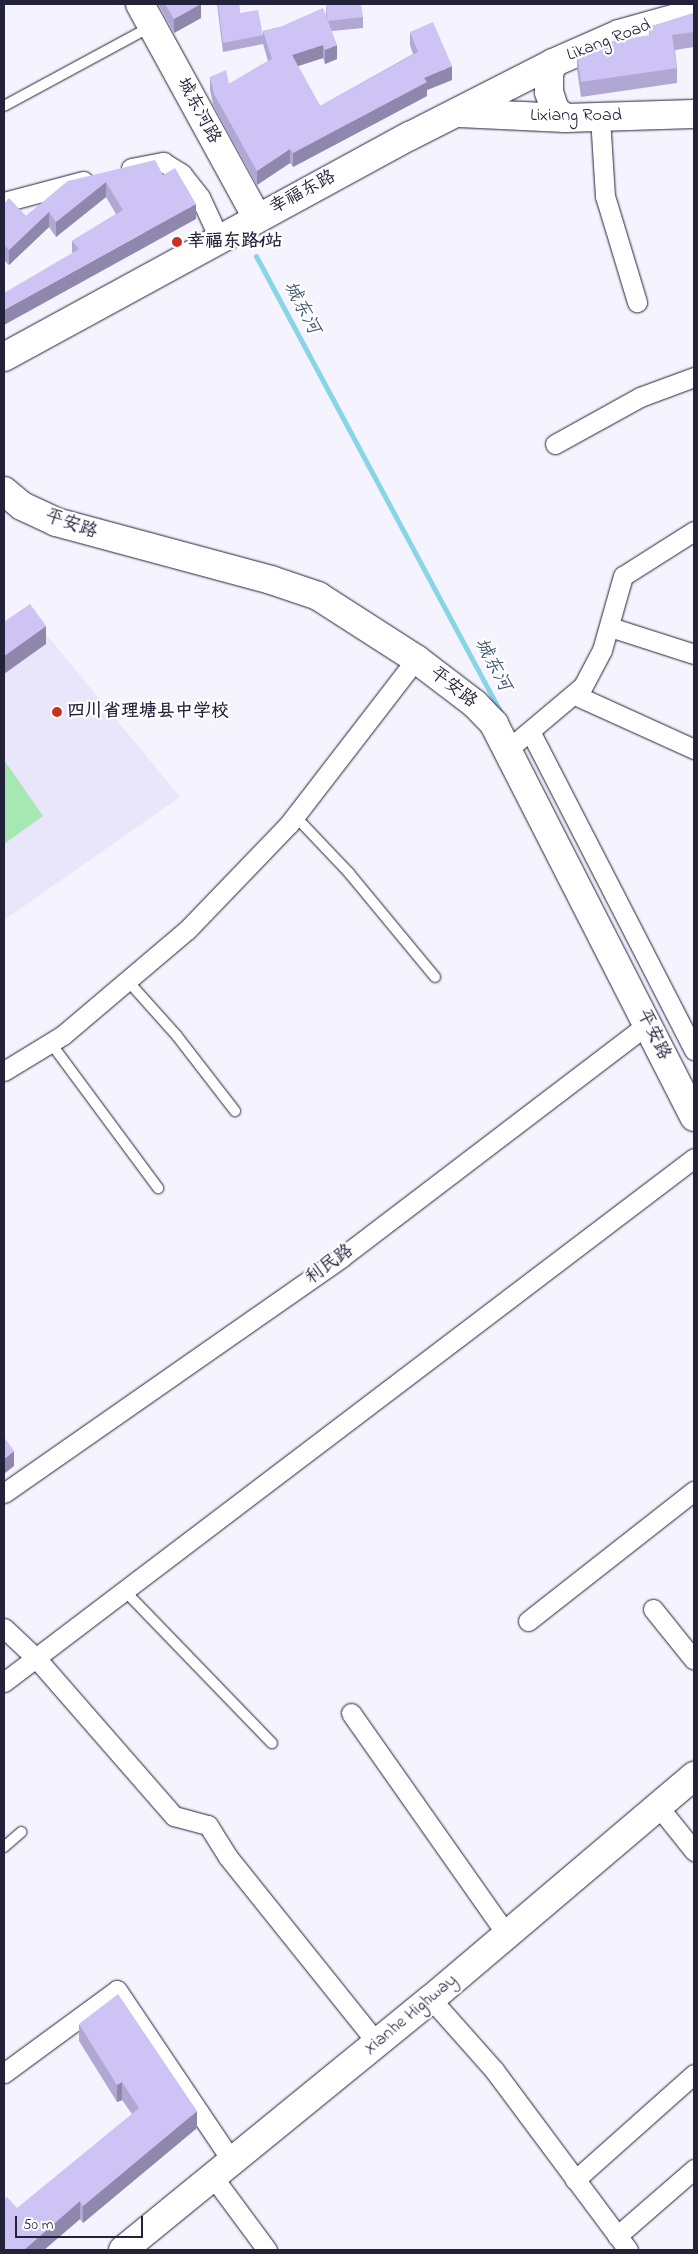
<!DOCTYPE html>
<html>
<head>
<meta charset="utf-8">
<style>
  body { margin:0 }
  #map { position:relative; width:698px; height:2254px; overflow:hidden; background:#f5f3fd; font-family:"Indie Flower","LXGW WenKai TC",sans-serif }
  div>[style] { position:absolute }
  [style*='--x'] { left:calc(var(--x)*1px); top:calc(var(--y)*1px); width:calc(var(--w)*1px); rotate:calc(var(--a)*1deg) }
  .built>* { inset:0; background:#e9e5fb }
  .green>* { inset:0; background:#a5e8b2 }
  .stream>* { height:5px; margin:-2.5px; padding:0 2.5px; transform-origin:2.5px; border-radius:2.5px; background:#89d5e8 }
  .roads { filter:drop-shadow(0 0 1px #22223b) drop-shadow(0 0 1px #22223b) }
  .lane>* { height:10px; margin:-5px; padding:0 5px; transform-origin:5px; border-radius:5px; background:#fff }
  .street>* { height:19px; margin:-9.5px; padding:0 9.5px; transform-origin:9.5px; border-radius:9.5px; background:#fff }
  .secondary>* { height:28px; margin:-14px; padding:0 14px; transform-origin:14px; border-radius:14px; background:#fff }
  .primary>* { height:28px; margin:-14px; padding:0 14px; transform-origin:14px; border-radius:14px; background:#fff }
  .wall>* { inset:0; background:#b0a8d3 }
  .shaded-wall>* { inset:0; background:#9088ac }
  .building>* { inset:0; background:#cdc3f5 }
  .dots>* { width:14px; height:14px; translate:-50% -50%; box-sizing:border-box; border:2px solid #fff; border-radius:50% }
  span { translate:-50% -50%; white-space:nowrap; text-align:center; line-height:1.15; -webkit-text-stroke:4.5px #fff; paint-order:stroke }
  .street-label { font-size:18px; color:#22223b }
  .poi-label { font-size:18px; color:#22223b; font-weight:700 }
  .left { translate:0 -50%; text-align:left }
  .water-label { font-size:19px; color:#41586f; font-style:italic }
  .frame { position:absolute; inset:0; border:5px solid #22223b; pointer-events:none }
  .scale { position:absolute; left:15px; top:2216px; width:128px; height:22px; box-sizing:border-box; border:2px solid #22223b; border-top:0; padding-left:6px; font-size:15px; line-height:18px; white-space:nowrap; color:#22223b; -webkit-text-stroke:4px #fff; paint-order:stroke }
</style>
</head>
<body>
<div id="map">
  <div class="built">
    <i style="clip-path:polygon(28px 612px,180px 797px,4px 920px,4px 628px)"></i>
  </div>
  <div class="green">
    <i style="clip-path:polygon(4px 760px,43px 816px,4px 844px)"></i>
  </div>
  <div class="stream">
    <i style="--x:256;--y:256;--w:519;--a:61.8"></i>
  </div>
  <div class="roads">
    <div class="lane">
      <i style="--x:4;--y:106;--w:166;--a:-28.4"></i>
      <i style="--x:295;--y:816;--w:79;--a:46.5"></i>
      <i style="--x:349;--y:873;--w:135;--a:50.4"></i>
      <i style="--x:127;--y:980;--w:75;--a:48.2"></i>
      <i style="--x:177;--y:1036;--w:95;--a:52.3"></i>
      <i style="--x:50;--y:1042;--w:182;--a:53.5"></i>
      <i style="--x:124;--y:1590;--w:213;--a:46"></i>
      <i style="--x:4;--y:1847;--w:23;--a:-41"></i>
    </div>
    <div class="street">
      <i style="--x:600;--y:117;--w:79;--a:86.4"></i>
      <i style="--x:605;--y:196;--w:111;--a:73.2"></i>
      <i style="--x:131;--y:168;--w:33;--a:-11"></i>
      <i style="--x:163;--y:162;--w:22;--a:32"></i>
      <i style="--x:182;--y:174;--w:29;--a:52"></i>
      <i style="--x:200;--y:197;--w:47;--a:65.1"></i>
      <i style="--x:4;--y:202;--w:82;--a:-14.9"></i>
      <i style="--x:555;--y:444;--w:97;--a:-28.9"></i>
      <i style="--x:640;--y:397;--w:58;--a:-20.3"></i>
      <i style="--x:610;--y:627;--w:88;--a:17.8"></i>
      <i style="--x:575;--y:695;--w:131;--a:24.4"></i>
      <i style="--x:530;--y:731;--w:359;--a:62.8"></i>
      <i style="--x:507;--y:750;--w:99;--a:-40.1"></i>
      <i style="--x:583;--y:686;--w:41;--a:-62.2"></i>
      <i style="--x:602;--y:650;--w:77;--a:-74.2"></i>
      <i style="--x:623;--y:576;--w:84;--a:-32.4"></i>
      <i style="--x:4;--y:1071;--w:69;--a:-31.4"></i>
      <i style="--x:63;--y:1035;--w:162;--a:-40.3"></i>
      <i style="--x:187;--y:930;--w:147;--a:-46.1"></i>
      <i style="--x:289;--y:824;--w:208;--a:-52.4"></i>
      <i style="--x:4;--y:1493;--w:412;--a:-34.9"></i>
      <i style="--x:342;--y:1257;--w:383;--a:-37.3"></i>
      <i style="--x:653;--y:1609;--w:65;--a:51.2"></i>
      <i style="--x:528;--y:1621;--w:211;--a:-38.1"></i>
      <i style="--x:4;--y:1628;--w:44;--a:43.2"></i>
      <i style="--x:36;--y:1658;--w:210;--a:48.9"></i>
      <i style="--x:174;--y:1816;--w:35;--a:15"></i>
      <i style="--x:208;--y:1825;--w:38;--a:58"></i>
      <i style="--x:228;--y:1857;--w:238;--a:51.3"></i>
      <i style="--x:4;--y:1682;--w:866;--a:-37.21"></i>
      <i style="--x:351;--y:1713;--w:271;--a:54.9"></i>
      <i style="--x:658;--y:1806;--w:58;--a:51.3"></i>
      <i style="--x:431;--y:1999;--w:95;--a:48.4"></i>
      <i style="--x:494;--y:2070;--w:224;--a:53.3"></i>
      <i style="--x:4;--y:2073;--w:140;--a:-36.3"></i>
      <i style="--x:117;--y:1990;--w:206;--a:56.1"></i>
      <i style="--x:213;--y:2177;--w:91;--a:53.5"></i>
      <i style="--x:575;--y:2180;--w:159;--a:-41.7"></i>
      <i style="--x:617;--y:2236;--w:102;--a:-41"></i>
    </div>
    <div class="secondary">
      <i style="--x:140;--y:4;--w:244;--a:61.3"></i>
      <i style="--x:4;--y:491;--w:23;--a:40"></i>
      <i style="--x:22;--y:506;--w:38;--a:25"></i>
      <i style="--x:56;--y:522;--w:223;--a:15.1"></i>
      <i style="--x:271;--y:580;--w:50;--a:18.8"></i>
      <i style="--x:318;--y:596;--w:117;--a:32.7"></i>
      <i style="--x:416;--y:659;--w:74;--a:37.3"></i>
      <i style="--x:475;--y:704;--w:28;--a:46"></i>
      <i style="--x:494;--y:724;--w:441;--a:63"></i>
    </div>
    <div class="primary">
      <i style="--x:553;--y:63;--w:12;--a:110"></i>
      <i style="--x:549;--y:74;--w:18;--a:90"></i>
      <i style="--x:549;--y:92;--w:19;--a:72"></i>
      <i style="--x:555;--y:110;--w:13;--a:39"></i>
      <i style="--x:459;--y:113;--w:106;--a:2.7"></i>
      <i style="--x:565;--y:118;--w:129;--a:-1.8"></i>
      <i style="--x:4;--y:357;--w:462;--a:-28.6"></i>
      <i style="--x:410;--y:136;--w:161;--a:-27"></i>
      <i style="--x:553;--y:63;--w:72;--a:-23.7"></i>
      <i style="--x:619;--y:34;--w:78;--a:-15.6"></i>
      <i style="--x:123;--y:2250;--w:397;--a:-39.2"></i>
      <i style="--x:431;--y:1999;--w:345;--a:-40.3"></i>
    </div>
  </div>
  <div class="wall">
    <i style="clip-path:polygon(158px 4px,201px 4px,201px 18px,174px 33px)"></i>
    <i style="clip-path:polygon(217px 4px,239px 4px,240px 13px,263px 35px,263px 31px,326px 16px,326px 4px,363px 17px,363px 28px,332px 31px,337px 59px,325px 64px,323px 58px,298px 66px,320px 106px,413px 54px,410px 45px,410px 32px,452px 80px,427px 90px,427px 96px,293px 167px,290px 163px,257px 185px,214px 108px,210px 90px,210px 77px,229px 84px,268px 61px,263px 44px,223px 52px)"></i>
    <i style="clip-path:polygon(694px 13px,694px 47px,675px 50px,677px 68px,677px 83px,581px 97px,577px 69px,577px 54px,649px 36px,649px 27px)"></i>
    <i style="clip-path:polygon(163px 175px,196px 219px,72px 253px,72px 241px,116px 214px,106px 197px,56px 237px,49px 227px,9px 265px,4px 260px,4px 204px,26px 216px,68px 181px)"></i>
    <i style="clip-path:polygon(79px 2024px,197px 2128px,83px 2223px,80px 2219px,44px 2250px,4px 2250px,132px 2114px,122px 2100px,117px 2102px,79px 2041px)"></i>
  </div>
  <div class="shaded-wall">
    <i style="clip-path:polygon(201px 4px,201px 18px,174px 33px,174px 19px)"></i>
    <i style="clip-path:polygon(323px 45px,323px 58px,292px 68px,292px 55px)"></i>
    <i style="clip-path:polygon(337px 45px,337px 59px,325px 64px,325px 50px)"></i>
    <i style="clip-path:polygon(452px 66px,452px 80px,427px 90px,427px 96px,293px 167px,293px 153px,424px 78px)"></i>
    <i style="clip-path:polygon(290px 149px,290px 163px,257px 185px,257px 171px)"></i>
    <i style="clip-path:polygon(106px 182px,106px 197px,56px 237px,56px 222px)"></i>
    <i style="clip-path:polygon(196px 204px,196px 219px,4px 325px,4px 310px)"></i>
    <i style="clip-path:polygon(49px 212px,49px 227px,9px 265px,9px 250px)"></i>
    <i style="clip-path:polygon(46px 626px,46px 644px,4px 674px,4px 656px)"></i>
    <i style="clip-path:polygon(14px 1451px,14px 1466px,4px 1474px,4px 1459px)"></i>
    <i style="clip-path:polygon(122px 2082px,122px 2100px,117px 2102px,117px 2085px)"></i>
    <i style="clip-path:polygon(197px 2111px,197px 2128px,83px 2223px,83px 2206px)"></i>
    <i style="clip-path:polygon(80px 2201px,80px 2219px,44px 2250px,24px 2250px)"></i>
  </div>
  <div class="building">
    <i style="clip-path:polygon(165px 4px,201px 4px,174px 19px)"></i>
    <i style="clip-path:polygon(218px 4px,239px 4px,240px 13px,258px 10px,263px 35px,223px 43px)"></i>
    <i style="clip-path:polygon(326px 4px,361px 4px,363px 17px,328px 21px,327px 17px)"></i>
    <i style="clip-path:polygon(323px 8px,337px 45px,325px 50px,323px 45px,292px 55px,320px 106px,418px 52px,410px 32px,433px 22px,452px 66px,424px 78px,427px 82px,293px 153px,290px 149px,257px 171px,214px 94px,210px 77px,226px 70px,229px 84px,272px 59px,263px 31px,280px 27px)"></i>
    <i style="clip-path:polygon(694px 13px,694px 32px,672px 35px,677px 68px,581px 82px,577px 54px,606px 42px,650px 35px,649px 27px)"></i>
    <i style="clip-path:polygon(155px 160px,163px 175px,175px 168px,196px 204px,4px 310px,4px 293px,79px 249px,72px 241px,123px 210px,106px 182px,56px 222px,49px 212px,9px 250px,4px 245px,4px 204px,9px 198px,26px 216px,68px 181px)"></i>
    <i style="clip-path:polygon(30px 604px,46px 626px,4px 656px,4px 622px)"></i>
    <i style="clip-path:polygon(4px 1437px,14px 1451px,4px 1459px)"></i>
    <i style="clip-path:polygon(118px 1994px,197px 2111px,83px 2206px,80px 2201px,24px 2250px,4px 2250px,4px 2199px,7px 2197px,17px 2208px,139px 2108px,122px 2082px,117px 2085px,79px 2024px)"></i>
  </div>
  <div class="dots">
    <i style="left:177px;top:242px;background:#c8321e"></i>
    <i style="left:57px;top:712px;background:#c8321e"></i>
  </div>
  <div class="street-label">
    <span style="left:609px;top:41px;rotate:-21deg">Likang Road</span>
    <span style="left:198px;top:111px;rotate:62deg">城东河路</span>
    <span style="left:576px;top:116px">Lixiang Road</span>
    <span style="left:303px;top:193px;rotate:-28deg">幸福东路</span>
    <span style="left:71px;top:525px;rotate:19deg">平安路</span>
    <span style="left:453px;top:688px;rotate:38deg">平安路</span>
    <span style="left:653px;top:1035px;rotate:64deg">平安路</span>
    <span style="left:330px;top:1265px;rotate:-36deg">利民路</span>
    <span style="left:411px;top:2015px;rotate:-40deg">Xianhe Highway</span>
  </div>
  <div class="poi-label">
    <span class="left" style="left:187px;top:242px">幸福东路1站</span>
    <span class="left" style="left:67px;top:712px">四川省理塘县中学校</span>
  </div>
  <div class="water-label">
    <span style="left:301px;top:308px;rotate:62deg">城东河</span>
    <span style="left:492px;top:665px;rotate:62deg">城东河</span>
  </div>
  <div class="frame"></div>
  <div class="scale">50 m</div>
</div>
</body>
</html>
